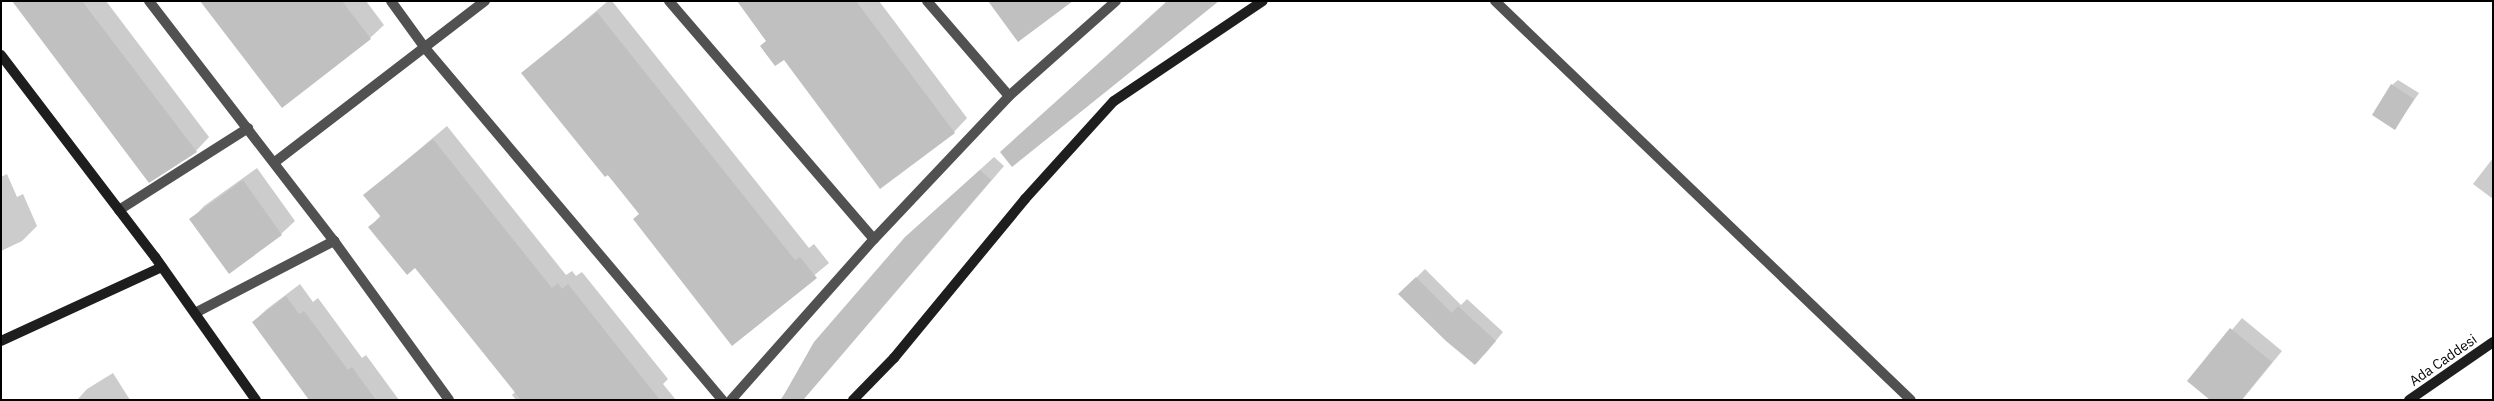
<!DOCTYPE html>
<html>
<head>
<meta charset="utf-8">
<style>
  body { margin:0 }
  #map { position:relative; width:2494px; height:401px; overflow:hidden; background:#fff; font-family:"IBM Plex Sans",sans-serif }
  div>[style] { position:absolute }
  [style*='--x'] { left:calc(var(--x)*1px); top:calc(var(--y)*1px); width:calc(var(--w)*1px); rotate:calc(var(--a)*1deg) }
  .shadow>* { inset:0; background:#0003 }
  .building>* { inset:0; background:#c0c0c0 }
  .street>* { height:10px; margin:-5px; padding:0 5px; transform-origin:5px; border-radius:5px; background:#515151 }
  .secondary>* { height:10px; margin:-5px; padding:0 5px; transform-origin:5px; border-radius:5px; background:#1e1e1e }
  span { translate:-50% -50%; white-space:nowrap; text-align:center; line-height:1.15; -webkit-text-stroke:4px #fff; paint-order:stroke }
  .street-label { font-size:14px; color:#000 }
  .frame { position:absolute; inset:0; border:2px solid #000; pointer-events:none }
</style>
</head>
<body>
<div id="map">
  <div class="shadow">
    <i style="clip-path:polygon(13px 1px,106px 1px,209px 137px,196px 151px)"></i>
    <i style="clip-path:polygon(212px 1px,366px 1px,384px 25px,370px 38px,282px 106px)"></i>
    <i style="clip-path:polygon(608px 1px,612px 1px,809px 248px,814px 244px,829px 263px,732px 344px,640px 214px,523px 73px)"></i>
    <i style="clip-path:polygon(738px 1px,879px 1px,967px 118px,954px 132px,784px 58px)"></i>
    <i style="clip-path:polygon(1167px 1px,1217px 1px,1001px 152px,1015px 139px)"></i>
    <i style="clip-path:polygon(2398px 80px,2419px 93px,2395px 128px,2392px 85px)"></i>
    <i style="clip-path:polygon(447px 126px,566px 275px,572px 271px,576px 276px,582px 272px,668px 379px,663px 384px,676px 400px,516px 400px,512px 395px,516px 391px,415px 266px,370px 227px,381px 215px,365px 195px)"></i>
    <i style="clip-path:polygon(994px 157px,1004px 166px,803px 400px,780px 400px,920px 224px)"></i>
    <i style="clip-path:polygon(2493px 158px,2493px 199px,2473px 184px)"></i>
    <i style="clip-path:polygon(257px 168px,295px 221px,281px 234px,229px 272px,191px 220px,204px 206px)"></i>
    <i style="clip-path:polygon(7px 174px,17px 197px,23px 194px,37px 226px,22px 241px,1px 251px,1px 177px)"></i>
    <i style="clip-path:polygon(1425px 269px,1461px 305px,1467px 299px,1503px 332px,1484px 355px,1400px 294px)"></i>
    <i style="clip-path:polygon(300px 284px,313px 302px,318px 298px,362px 358px,366px 355px,399px 400px,310px 400px,253px 322px,267px 309px)"></i>
    <i style="clip-path:polygon(2242px 318px,2282px 351px,2242px 400px,2212px 400px,2189px 381px)"></i>
    <i style="clip-path:polygon(113px 373px,130px 400px,77px 400px,87px 389px)"></i>
  </div>
  <div class="building">
    <i style="clip-path:polygon(12px 1px,82px 1px,197px 152px,149px 183px)"></i>
    <i style="clip-path:polygon(200px 1px,342px 1px,371px 39px,282px 108px)"></i>
    <i style="clip-path:polygon(737px 1px,856px 1px,955px 133px,880px 189px,784px 60px,775px 66px,760px 46px,766px 41px)"></i>
    <i style="clip-path:polygon(988px 1px,1073px 1px,1018px 42px)"></i>
    <i style="clip-path:polygon(1168px 1px,1219px 1px,1012px 167px,1000px 152px)"></i>
    <i style="clip-path:polygon(597px 12px,795px 260px,800px 257px,817px 278px,732px 346px,633px 219px,639px 214px,608px 175px,605px 177px,521px 73px)"></i>
    <i style="clip-path:polygon(2391px 84px,2414px 99px,2395px 130px,2372px 115px)"></i>
    <i style="clip-path:polygon(433px 139px,552px 288px,558px 283px,562px 289px,568px 284px,660px 400px,521px 400px,415px 268px,407px 275px,368px 227px,381px 217px,363px 195px)"></i>
    <i style="clip-path:polygon(980px 170px,991px 180px,803px 400px,781px 400px,814px 342px,905px 237px)"></i>
    <i style="clip-path:polygon(243px 180px,282px 235px,229px 274px,189px 219px)"></i>
    <i style="clip-path:polygon(1416px 277px,1452px 313px,1458px 306px,1496px 341px,1475px 365px,1446px 341px,1398px 294px)"></i>
    <i style="clip-path:polygon(286px 296px,299px 314px,304px 311px,348px 370px,352px 367px,376px 400px,309px 400px,252px 322px)"></i>
    <i style="clip-path:polygon(2230px 328px,2272px 362px,2241px 400px,2210px 400px,2187px 381px)"></i>
  </div>
  <div class="street">
    <i style="--x:149;--y:1;--w:303;--a:52.4"></i>
    <i style="--x:334;--y:241;--w:196;--a:54.1"></i>
    <i style="--x:391;--y:1;--w:58;--a:54.1"></i>
    <i style="--x:425;--y:48;--w:461;--a:49.8"></i>
    <i style="--x:669;--y:1;--w:314;--a:49.3"></i>
    <i style="--x:927;--y:1;--w:125;--a:49.2"></i>
    <i style="--x:1495;--y:1;--w:576;--a:43.81"></i>
    <i style="--x:275;--y:162;--w:265;--a:-37.5"></i>
    <i style="--x:119;--y:210;--w:153;--a:-32.4"></i>
    <i style="--x:195;--y:313;--w:157;--a:-27.4"></i>
    <i style="--x:731;--y:400;--w:215;--a:-48.4"></i>
    <i style="--x:874;--y:239;--w:197;--a:-46.6"></i>
    <i style="--x:1009;--y:96;--w:143;--a:-41.6"></i>
  </div>
  <div class="secondary">
    <i style="--x:1;--y:55;--w:254;--a:52.7"></i>
    <i style="--x:155;--y:257;--w:175;--a:54.8"></i>
    <i style="--x:1;--y:341;--w:177;--a:-24.7"></i>
    <i style="--x:853;--y:400;--w:59;--a:-45.7"></i>
    <i style="--x:894;--y:358;--w:206;--a:-50.5"></i>
    <i style="--x:1025;--y:199;--w:132;--a:-47.8"></i>
    <i style="--x:1114;--y:101;--w:179;--a:-33.9"></i>
    <i style="--x:2409;--y:400;--w:102;--a:-34.6"></i>
  </div>
  <div class="street-label">
    <span style="left:2443px;top:360px;rotate:-35deg">Ada Caddesi</span>
  </div>
  <div class="frame"></div>
</div>
</body>
</html>
